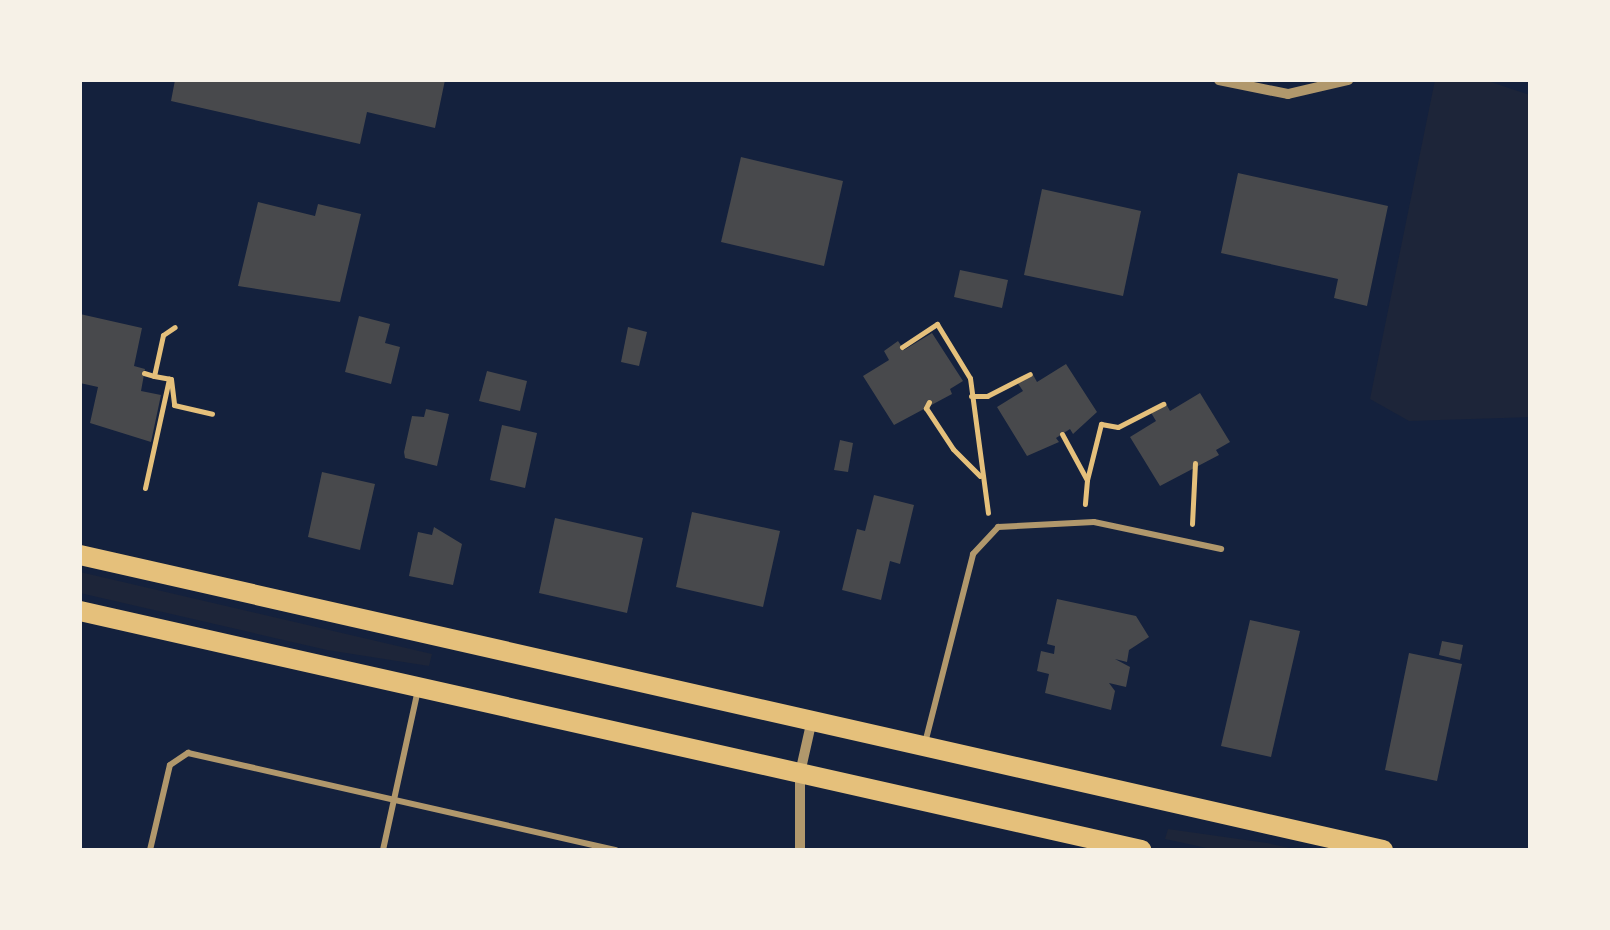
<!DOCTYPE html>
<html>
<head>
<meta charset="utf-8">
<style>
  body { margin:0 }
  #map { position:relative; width:1610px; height:930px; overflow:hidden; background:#14213d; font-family:"Alegreya Sans",sans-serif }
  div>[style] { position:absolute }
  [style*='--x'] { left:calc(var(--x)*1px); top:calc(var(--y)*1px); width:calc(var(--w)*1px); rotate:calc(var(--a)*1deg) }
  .green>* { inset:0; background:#1d2539 }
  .building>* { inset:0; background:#48494c }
  .path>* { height:5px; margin:-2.5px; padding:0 2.5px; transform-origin:2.5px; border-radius:2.5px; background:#e5c07b }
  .service>* { height:6px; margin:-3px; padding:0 3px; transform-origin:3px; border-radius:3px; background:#b1986c }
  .minor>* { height:10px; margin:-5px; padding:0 5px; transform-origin:5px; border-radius:5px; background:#b1986c }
  .primary>* { height:20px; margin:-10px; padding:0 10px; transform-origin:10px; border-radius:10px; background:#e5c07b }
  span { translate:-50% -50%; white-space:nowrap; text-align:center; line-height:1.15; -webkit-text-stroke:9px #f6f1e7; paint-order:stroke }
  .frame { position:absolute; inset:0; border:82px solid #f6f1e7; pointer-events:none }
</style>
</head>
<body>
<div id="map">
  <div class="green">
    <i style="clip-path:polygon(1435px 80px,1485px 80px,1530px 95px,1530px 417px,1409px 421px,1370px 399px)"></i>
    <i style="clip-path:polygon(80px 572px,432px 654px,429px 666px,327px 650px,80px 593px)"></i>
    <i style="clip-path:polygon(1168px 829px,1267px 843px,1299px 850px,1216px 850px,1165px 839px)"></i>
  </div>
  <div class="building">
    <i style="clip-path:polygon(175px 80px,445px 80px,435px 128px,367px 112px,360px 144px,171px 101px)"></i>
    <i style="clip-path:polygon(741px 157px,843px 181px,824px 266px,721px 242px)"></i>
    <i style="clip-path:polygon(1238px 173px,1388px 206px,1367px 306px,1334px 298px,1338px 279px,1221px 253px)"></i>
    <i style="clip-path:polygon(1042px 189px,1141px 211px,1123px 296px,1024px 275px)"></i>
    <i style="clip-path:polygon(258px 202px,315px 216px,318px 204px,361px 214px,340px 302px,238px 286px)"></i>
    <i style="clip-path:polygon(960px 270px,1008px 280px,1002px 308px,954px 297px)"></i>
    <i style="clip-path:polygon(80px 314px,142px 328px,134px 366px,145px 369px,141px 391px,161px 395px,151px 442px,90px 423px,98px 387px,80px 383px)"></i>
    <i style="clip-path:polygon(359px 316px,390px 324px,385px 343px,400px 347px,391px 384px,345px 372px)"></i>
    <i style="clip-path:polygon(628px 327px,647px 332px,639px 366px,621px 362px)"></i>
    <i style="clip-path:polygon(932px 333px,963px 381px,950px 389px,952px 394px,894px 425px,863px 376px,889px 360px,884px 351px,898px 341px,904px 350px)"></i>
    <i style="clip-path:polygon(1066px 364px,1097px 412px,1073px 434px,1070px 429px,1056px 438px,1059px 442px,1027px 456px,997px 407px,1023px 391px,1017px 382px,1032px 373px,1037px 382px)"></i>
    <i style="clip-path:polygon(487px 371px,527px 381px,520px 411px,479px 401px)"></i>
    <i style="clip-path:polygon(1200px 393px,1230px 442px,1216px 450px,1219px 455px,1160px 486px,1130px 437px,1156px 421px,1150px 411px,1165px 402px,1170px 411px)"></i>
    <i style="clip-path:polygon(426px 409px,449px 414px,437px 466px,405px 458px,404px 452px,412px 416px,424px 417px)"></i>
    <i style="clip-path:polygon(502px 425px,537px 433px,525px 488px,490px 480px)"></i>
    <i style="clip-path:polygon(840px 440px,853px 443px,848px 472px,834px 470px)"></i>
    <i style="clip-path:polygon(322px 472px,375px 484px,360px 550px,308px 537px)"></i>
    <i style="clip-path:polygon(874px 495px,914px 505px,900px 564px,890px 561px,881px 600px,842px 590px,857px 529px,865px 531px)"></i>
    <i style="clip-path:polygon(692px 512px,780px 531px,763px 607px,676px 587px)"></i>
    <i style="clip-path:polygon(555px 518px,643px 538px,627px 613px,539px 593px)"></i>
    <i style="clip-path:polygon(434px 527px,462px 544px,453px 585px,409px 576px,418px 532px,432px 535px)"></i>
    <i style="clip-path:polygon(1057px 599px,1136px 616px,1149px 637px,1129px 650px,1127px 662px,1115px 659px,1130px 667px,1126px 687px,1109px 683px,1115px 691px,1111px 710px,1045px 693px,1049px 674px,1037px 671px,1041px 651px,1054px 654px,1055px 646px,1047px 644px)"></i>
    <i style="clip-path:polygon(1250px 620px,1300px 631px,1271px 757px,1221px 746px)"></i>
    <i style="clip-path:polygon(1442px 641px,1463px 645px,1460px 660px,1439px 655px)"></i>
    <i style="clip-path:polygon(1409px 653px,1462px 664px,1437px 781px,1385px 770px)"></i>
  </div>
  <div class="path">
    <i style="--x:902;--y:347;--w:42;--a:-33.3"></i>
    <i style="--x:937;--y:324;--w:63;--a:58.6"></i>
    <i style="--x:970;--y:378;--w:136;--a:82.4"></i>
    <i style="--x:144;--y:373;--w:10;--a:17"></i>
    <i style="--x:154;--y:376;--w:42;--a:-77.6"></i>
    <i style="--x:163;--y:335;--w:14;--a:-34"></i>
    <i style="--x:154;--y:376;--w:17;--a:10"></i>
    <i style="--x:171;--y:379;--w:26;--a:83"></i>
    <i style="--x:174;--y:405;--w:39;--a:13"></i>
    <i style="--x:971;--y:396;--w:16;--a:0"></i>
    <i style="--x:987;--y:396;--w:48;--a:-27.1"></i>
    <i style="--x:929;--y:402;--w:7;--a:117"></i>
    <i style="--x:926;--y:408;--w:49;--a:56.6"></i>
    <i style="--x:953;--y:449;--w:38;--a:45"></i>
    <i style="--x:1062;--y:434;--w:52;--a:61.5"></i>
    <i style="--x:1087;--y:480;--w:24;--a:95"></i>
    <i style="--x:1087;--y:480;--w:58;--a:-76"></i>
    <i style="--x:1101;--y:424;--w:17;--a:10"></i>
    <i style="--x:1118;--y:427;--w:51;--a:-27.1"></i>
    <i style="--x:145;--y:488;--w:112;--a:-77.6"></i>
    <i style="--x:1192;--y:524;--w:61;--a:-87.2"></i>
  </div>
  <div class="service">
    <i style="--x:925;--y:743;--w:195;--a:-75.7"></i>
    <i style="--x:973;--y:554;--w:37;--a:-47"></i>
    <i style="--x:998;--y:527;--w:96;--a:-3"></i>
    <i style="--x:1094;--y:522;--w:130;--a:12"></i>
    <i style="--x:150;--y:850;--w:87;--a:-76.8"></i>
    <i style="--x:170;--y:765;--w:22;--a:-34"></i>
    <i style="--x:188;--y:753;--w:439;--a:12.8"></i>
    <i style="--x:383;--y:850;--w:164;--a:-77.7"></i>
  </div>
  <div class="minor">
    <i style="--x:1219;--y:80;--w:70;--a:11.5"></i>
    <i style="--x:1288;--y:94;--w:62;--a:-13.1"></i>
    <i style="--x:800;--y:850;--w:77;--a:-90"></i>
    <i style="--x:800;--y:773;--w:50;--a:-77.3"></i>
  </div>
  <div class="primary">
    <i style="--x:80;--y:555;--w:1336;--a:12.76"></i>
    <i style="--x:80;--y:611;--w:1088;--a:12.69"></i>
  </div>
  <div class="frame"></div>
</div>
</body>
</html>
